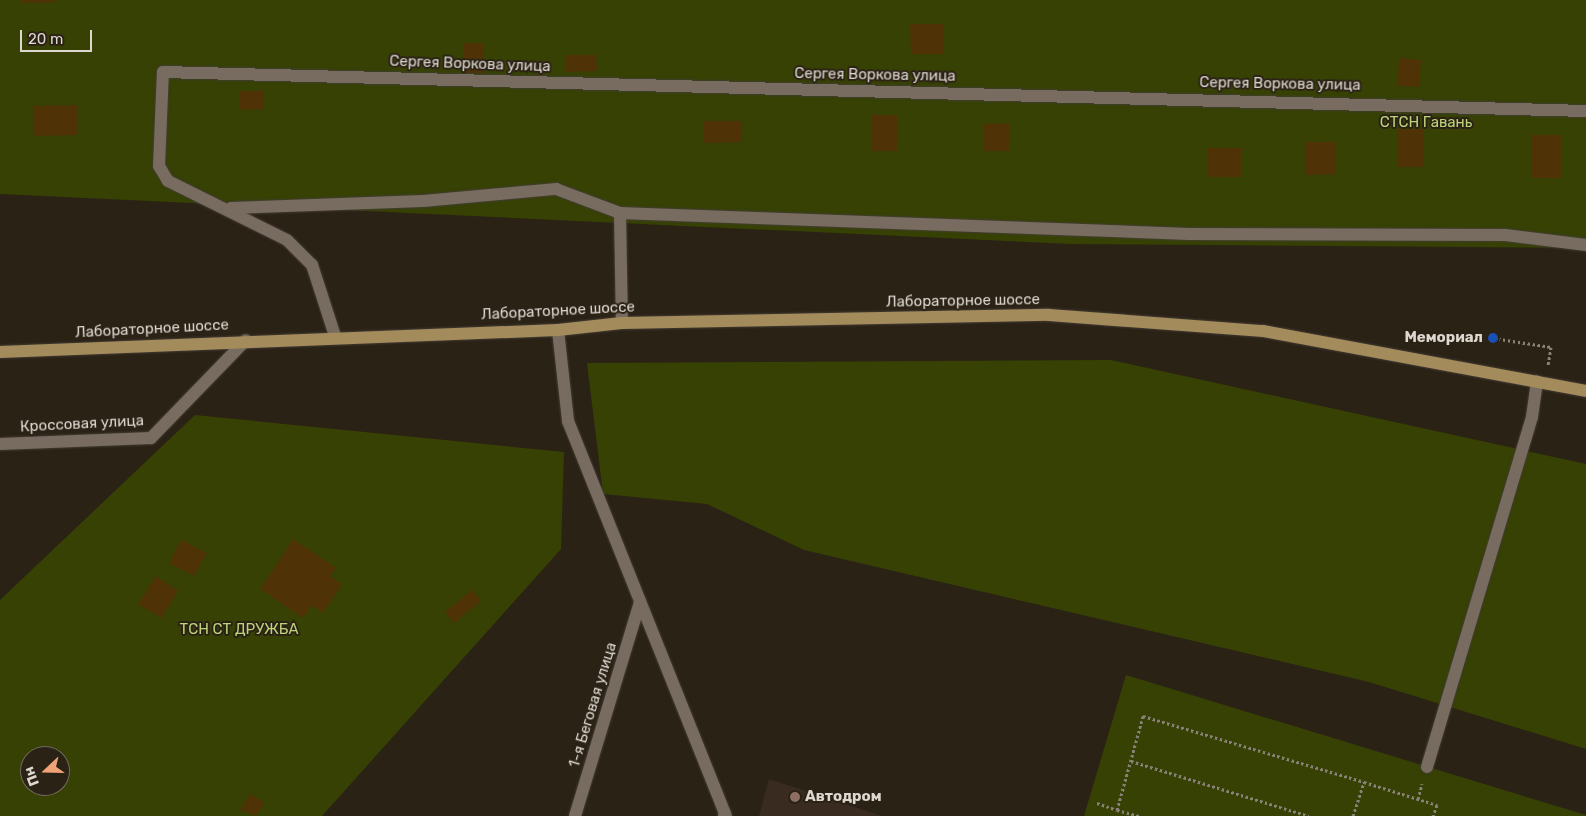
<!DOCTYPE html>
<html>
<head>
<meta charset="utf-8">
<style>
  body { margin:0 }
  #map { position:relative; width:1586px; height:816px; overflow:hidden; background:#2b2216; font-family:Rubik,sans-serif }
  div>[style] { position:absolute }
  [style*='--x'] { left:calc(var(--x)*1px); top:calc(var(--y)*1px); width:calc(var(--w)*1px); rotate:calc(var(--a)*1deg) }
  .education>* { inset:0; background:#392b20 }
  .green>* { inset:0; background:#364103 }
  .building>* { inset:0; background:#4f3307 }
  .path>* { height:3px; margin-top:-1.5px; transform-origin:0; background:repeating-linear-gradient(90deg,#888177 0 2.5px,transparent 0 5px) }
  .roads { filter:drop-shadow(0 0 1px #433c34) drop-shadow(0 0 1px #433c34) }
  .lane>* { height:12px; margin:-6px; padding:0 6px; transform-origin:6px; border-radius:6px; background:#776c5f }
  .street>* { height:12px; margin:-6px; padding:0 6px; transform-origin:6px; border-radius:6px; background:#776c5f }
  .primary>* { height:12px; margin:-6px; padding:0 6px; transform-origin:6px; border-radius:6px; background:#a38b5b }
  .dots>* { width:14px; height:14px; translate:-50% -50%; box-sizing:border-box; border:2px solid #2b2216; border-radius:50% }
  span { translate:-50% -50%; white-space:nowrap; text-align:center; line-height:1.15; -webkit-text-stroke:4px #2b2216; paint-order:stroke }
  .street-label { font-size:15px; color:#ddd7cf }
  .park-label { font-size:15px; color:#bdd37a }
  .poi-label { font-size:15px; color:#ddd7cf; font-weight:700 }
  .right { translate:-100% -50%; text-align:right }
  .left { translate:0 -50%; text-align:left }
  .north { position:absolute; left:20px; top:746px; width:50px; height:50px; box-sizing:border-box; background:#2b2216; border:1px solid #726a60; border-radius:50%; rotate:249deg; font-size:14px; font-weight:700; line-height:20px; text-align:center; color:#ddd7cf }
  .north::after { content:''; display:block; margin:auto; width:18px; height:22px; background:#efa376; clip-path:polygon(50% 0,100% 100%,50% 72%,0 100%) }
  .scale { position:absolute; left:20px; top:30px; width:72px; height:22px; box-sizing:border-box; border:2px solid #ddd7cf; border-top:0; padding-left:6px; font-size:15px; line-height:18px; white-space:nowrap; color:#ddd7cf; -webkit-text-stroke:4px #2b2216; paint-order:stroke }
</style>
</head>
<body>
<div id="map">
  <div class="education">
    <i style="clip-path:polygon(769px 779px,882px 816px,759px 816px)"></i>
  </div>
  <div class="green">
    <i style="clip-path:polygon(0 0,1586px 0,1586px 248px,1071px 244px,0 194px)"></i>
    <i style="clip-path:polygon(1111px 360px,1586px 464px,1586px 749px,1369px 682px,804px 550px,707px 504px,603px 494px,587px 363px)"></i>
    <i style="clip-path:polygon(evenodd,195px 415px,564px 452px,561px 549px,322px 816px,0 816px,0 600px,195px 415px,30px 756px,60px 756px,60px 786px,30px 786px,30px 756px)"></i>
    <i style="clip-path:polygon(1126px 675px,1586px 815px,1586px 816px,1084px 816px)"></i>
  </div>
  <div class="building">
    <i style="clip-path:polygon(22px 0,56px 0,56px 2px,22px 3px)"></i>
    <i style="clip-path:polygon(910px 24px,944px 24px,944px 54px,911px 54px)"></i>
    <i style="clip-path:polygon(463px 43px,484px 43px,484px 73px,463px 73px)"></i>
    <i style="clip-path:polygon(565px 55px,596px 55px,597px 71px,565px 72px)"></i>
    <i style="clip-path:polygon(1399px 58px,1421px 60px,1419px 87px,1397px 86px)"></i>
    <i style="clip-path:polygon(239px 91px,263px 91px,264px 109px,239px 110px)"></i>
    <i style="clip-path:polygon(77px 105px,77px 135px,33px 136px,33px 106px)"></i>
    <i style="clip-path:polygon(872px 115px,898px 115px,898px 151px,872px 151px)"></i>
    <i style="clip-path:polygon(703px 121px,742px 121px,742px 142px,703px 143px)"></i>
    <i style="clip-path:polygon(1009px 123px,1010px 151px,984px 151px,984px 124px)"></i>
    <i style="clip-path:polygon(1397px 129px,1423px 129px,1424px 167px,1397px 167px)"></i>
    <i style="clip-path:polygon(1531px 135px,1561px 135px,1561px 178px,1532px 178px)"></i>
    <i style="clip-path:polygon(1305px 142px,1336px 142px,1336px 174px,1305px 175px)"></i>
    <i style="clip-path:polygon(1207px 148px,1241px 148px,1241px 177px,1207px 177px)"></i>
    <i style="clip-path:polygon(293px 539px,336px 568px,330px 576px,342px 584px,323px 613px,312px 605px,303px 618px,260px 589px)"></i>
    <i style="clip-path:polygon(181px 540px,207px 553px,194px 576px,169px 563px)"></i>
    <i style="clip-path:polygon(156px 576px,178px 591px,161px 618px,138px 604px)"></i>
    <i style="clip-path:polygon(472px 590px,481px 601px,454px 623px,445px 612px)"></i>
    <i style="clip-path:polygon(250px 794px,265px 803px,256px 816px,240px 810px)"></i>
  </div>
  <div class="path">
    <i style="--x:1493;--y:338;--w:59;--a:8.8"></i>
    <i style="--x:1551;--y:347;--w:19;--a:99"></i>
    <i style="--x:1131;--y:761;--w:186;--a:17.2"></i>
    <i style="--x:1418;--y:799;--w:16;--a:-75"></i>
    <i style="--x:1097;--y:803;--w:21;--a:19"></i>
    <i style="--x:1117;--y:810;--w:98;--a:-74.5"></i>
    <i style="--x:1143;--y:716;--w:231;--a:16.6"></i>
    <i style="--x:1117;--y:810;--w:23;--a:15"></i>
    <i style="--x:1353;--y:816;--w:36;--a:-72"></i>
    <i style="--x:1364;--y:782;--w:77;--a:17.5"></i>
    <i style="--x:1437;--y:805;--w:12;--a:110"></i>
  </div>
  <div class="roads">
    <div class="lane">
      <i style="--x:231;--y:208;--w:192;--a:-2.1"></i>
      <i style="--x:423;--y:201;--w:134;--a:-5.2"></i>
      <i style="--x:556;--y:189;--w:68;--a:20.6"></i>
      <i style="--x:620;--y:213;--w:569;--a:2.11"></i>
      <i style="--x:1189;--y:234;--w:316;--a:0.2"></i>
      <i style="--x:1505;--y:235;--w:82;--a:7"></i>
      <i style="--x:620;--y:213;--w:110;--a:89"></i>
      <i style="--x:558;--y:330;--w:92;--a:83.7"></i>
      <i style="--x:568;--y:421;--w:425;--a:68.2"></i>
      <i style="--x:0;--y:444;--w:151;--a:-2.3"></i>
      <i style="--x:151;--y:438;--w:136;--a:-45.9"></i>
    </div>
    <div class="street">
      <i style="--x:335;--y:336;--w:75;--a:-107.9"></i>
      <i style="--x:312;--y:265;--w:35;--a:-135"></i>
      <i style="--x:287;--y:240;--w:133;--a:-153.6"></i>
      <i style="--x:168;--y:181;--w:17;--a:-121"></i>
      <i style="--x:159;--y:166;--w:94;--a:-87.6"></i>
      <i style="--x:163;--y:72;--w:1424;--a:1.57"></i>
      <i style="--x:1427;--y:767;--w:365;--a:-73.3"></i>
      <i style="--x:1532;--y:417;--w:36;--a:-82"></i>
      <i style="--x:575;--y:816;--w:224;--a:-73.1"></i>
      <i style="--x:724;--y:816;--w:3;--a:-72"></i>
    </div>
    <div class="primary">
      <i style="--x:0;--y:352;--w:558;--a:-2.26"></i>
      <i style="--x:558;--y:330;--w:64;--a:-6.2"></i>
      <i style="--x:622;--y:323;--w:427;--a:-1.1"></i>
      <i style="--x:1049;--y:315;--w:215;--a:4.3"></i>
      <i style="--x:1263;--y:331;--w:329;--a:10.5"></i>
    </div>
  </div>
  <div class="dots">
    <i style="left:1493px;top:338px;background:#1a4fb4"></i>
    <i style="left:795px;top:797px;background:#8d6e63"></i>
  </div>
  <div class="street-label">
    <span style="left:470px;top:64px;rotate:2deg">Сергея Воркова улица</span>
    <span style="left:875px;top:75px;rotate:1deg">Сергея Воркова улица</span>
    <span style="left:1280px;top:84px;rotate:1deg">Сергея Воркова улица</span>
    <span style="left:963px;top:301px;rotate:-1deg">Лабораторное шоссе</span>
    <span style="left:558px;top:311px;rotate:-3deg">Лабораторное шоссе</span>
    <span style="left:152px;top:329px;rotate:-3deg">Лабораторное шоссе</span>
    <span style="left:82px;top:424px;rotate:-3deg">Кроссовая улица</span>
    <span style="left:593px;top:705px;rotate:-73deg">1-я Беговая улица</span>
  </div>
  <div class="park-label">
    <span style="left:1426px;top:123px">СТСН Гавань</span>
    <span style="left:239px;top:630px">ТСН СТ ДРУЖБА</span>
  </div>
  <div class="poi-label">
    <span class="right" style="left:1483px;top:338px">Мемориал</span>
    <span class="left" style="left:805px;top:797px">Автодром</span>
  </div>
  <div class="north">Пн</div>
  <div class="scale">20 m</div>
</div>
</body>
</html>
